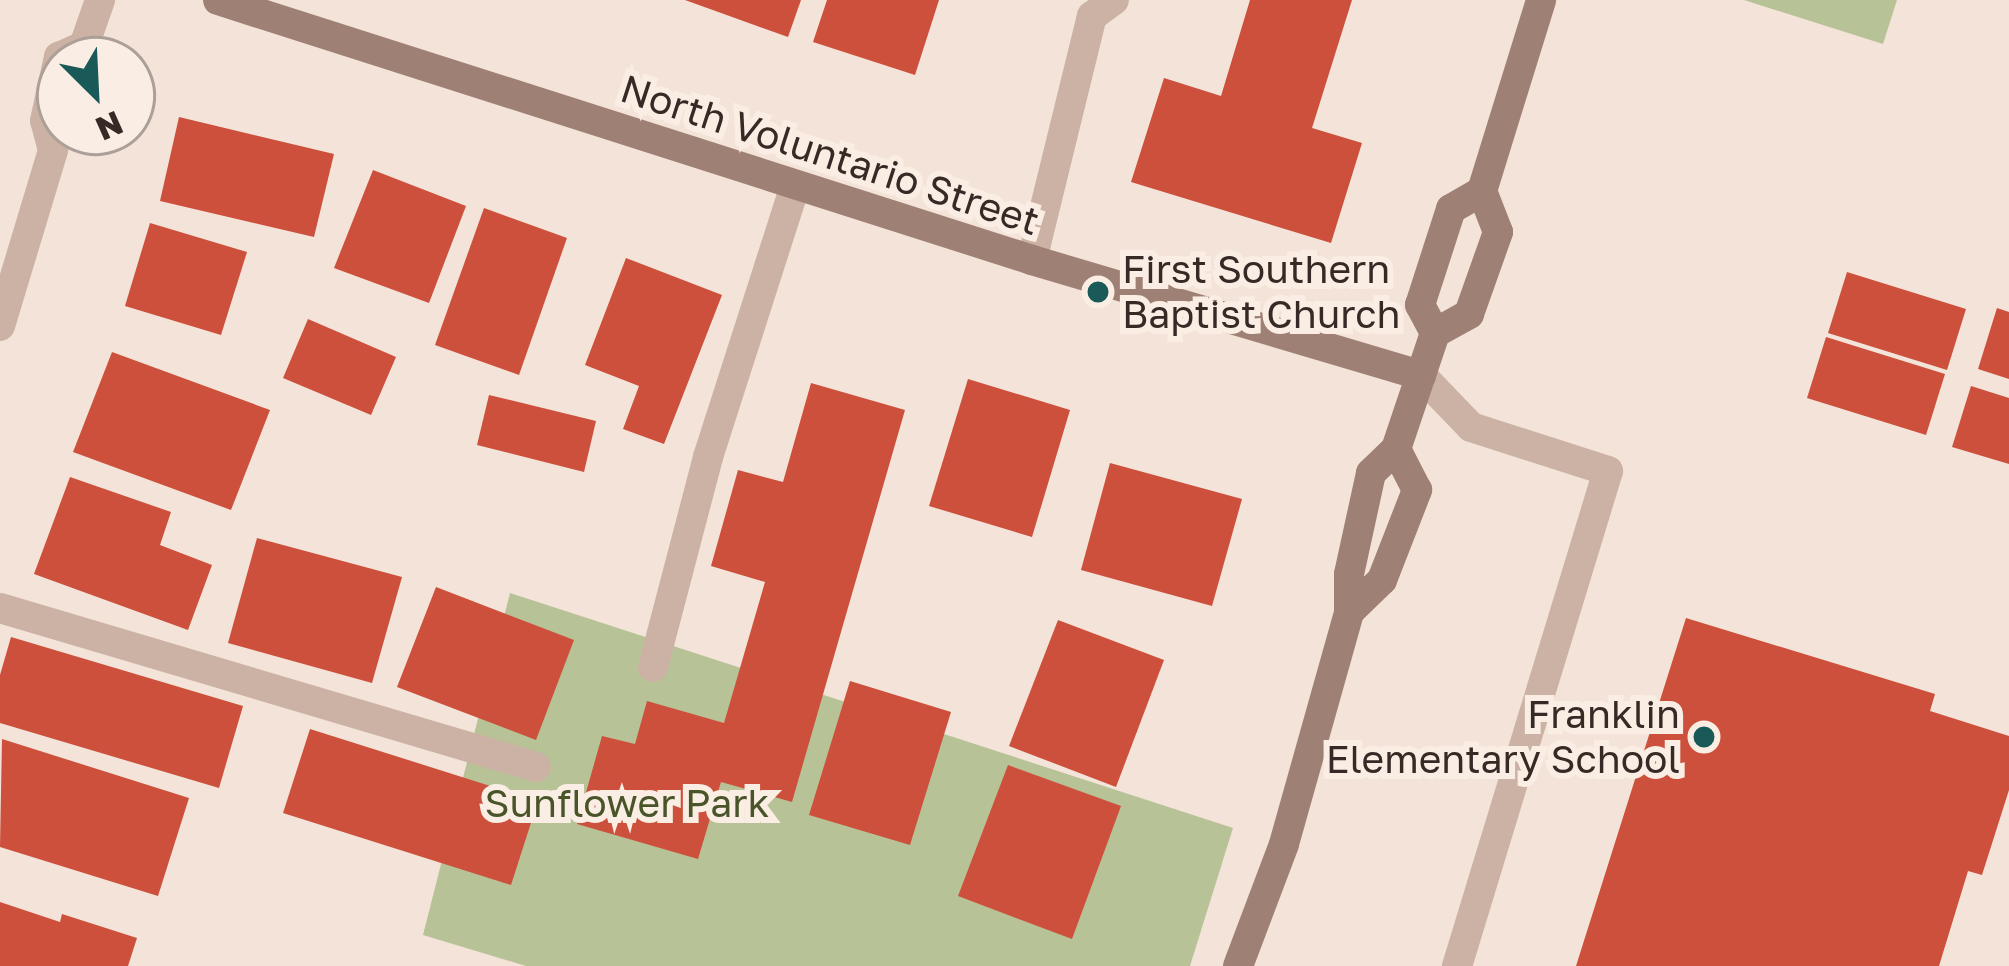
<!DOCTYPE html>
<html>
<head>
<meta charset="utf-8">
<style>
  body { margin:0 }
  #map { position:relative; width:2009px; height:966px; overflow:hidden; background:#f3e3d8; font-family:"Golos Text",sans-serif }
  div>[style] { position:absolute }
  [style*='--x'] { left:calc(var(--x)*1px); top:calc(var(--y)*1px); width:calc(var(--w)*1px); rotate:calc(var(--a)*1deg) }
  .green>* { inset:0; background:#b8c297 }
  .building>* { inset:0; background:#cd503c }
  .lane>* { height:30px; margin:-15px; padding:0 15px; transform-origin:15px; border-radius:15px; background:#cbb2a4 }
  .street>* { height:30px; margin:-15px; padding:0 15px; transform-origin:15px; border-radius:15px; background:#cbb2a4 }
  .secondary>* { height:30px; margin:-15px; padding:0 15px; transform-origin:15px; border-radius:15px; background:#9f8075 }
  .dots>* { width:33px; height:33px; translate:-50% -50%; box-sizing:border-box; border:6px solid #faeee4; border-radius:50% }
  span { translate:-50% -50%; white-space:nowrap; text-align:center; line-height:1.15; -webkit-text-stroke:12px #faeee4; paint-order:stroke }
  .street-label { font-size:39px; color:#362926 }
  .poi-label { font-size:39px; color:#362926 }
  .left { translate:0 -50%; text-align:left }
  .right { translate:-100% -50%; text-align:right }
  .park-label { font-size:39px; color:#495528 }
  .north { position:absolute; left:36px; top:36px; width:120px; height:120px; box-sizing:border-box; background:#faeee4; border:3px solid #ac9f98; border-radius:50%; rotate:156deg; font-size:33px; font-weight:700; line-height:48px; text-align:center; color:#362926 }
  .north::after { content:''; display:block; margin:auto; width:42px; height:54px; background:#195957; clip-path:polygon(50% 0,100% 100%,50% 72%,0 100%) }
</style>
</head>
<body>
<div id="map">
  <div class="green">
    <i style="clip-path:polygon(1744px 0,1897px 0,1883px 44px)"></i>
    <i style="clip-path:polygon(510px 593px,1233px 828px,1190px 966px,526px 966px,423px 935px)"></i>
  </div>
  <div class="building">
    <i style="clip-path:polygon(685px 0,801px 0,788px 37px)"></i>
    <i style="clip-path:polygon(827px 0,939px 0,915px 75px,813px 42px)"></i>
    <i style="clip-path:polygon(1250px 0,1352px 0,1312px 128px,1362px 143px,1331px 243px,1131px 182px,1164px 78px,1221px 96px)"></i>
    <i style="clip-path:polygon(179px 117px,334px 154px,314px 237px,160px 201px)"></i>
    <i style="clip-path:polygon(373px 170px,466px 206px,429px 303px,334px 268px)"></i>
    <i style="clip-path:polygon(484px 208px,567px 238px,519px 375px,435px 345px)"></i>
    <i style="clip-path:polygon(150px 223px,247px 252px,221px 335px,125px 306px)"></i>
    <i style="clip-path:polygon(626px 258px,722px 295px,664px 444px,623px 429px,639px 386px,585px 365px)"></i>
    <i style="clip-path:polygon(1847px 272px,1966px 309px,1947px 370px,1828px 333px)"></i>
    <i style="clip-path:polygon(1997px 308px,2009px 312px,2009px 379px,1978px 369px)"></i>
    <i style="clip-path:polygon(308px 319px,396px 357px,371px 415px,283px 378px)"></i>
    <i style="clip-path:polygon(1826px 337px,1945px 374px,1926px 435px,1807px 398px)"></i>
    <i style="clip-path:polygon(112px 352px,270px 410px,231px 510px,73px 452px)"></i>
    <i style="clip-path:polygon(968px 379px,1070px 410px,1032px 537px,929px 506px)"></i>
    <i style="clip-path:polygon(811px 383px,905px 410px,792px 802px,721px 782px,698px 859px,577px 824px,602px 736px,635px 744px,647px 701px,724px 723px,765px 582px,711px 566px,738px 470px,783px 482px)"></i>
    <i style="clip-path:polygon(1971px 386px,2009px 398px,2009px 464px,1952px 447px)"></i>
    <i style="clip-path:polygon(489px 395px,596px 421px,584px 472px,477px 445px)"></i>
    <i style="clip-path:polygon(1110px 463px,1242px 499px,1212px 606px,1081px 570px)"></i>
    <i style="clip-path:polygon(70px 477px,171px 512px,160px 545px,212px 565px,188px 630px,34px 574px)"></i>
    <i style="clip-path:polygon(257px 538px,402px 577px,372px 683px,228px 643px)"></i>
    <i style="clip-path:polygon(436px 587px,574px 640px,536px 740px,397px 687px)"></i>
    <i style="clip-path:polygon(1686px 618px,1935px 694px,1930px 711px,2009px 736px,2009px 790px,1982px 875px,1968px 871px,1939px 966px,1576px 966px)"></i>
    <i style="clip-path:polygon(1058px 620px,1164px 660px,1116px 787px,1009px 746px)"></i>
    <i style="clip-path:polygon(11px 637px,243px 706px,219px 788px,0 723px,0 675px)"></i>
    <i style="clip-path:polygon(850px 681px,951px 712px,910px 845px,809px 815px)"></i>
    <i style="clip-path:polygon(310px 729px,538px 801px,511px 885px,283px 813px)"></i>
    <i style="clip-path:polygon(2px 739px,189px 798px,158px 896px,0 847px)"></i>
    <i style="clip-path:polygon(1008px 765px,1121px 806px,1072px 939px,958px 896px)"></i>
    <i style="clip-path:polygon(0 902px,60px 922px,62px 914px,137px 938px,128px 966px,0 966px)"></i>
  </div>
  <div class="lane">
    <i style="--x:1032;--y:260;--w:251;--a:-76.2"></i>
    <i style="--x:1092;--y:16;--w:27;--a:-36"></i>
    <i style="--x:1421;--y:375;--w:72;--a:46.1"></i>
    <i style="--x:1471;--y:427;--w:144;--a:17.8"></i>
    <i style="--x:1608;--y:471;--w:518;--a:106.96"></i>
    <i style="--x:0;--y:608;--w:559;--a:16.52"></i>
    <i style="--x:653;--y:667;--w:217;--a:-75.3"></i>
    <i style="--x:708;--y:457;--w:285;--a:-72.2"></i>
  </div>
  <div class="street">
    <i style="--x:90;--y:60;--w:15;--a:-113"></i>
    <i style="--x:84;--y:46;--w:49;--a:-70.8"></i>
    <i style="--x:0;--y:326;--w:184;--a:-73.2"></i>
    <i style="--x:53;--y:150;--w:30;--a:-105"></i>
    <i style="--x:45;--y:121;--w:66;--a:-77.7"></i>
    <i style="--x:59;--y:57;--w:27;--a:-24"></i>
  </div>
  <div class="secondary">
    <i style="--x:218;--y:0;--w:855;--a:17.71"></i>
    <i style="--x:1032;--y:260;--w:406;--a:16.5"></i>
    <i style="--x:1435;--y:333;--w:32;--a:-118"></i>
    <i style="--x:1420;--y:305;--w:101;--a:-72.1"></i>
    <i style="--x:1451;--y:209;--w:36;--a:-30"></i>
    <i style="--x:1349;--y:612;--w:46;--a:-44.1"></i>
    <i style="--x:1382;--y:580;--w:97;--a:-68.7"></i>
    <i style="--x:1417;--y:490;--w:46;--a:-117.1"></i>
    <i style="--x:1238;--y:966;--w:130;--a:-69.3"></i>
    <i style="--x:1284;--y:844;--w:241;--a:-74.3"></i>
    <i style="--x:1349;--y:612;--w:38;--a:-90"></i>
    <i style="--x:1349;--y:574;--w:103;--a:-77.7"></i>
    <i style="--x:1371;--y:473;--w:35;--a:-44"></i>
    <i style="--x:1396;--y:449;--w:122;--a:-71.4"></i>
    <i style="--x:1435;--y:333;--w:39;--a:-29"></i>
    <i style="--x:1469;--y:314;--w:87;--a:-70.5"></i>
    <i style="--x:1498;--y:232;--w:44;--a:-111.3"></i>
    <i style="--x:1482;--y:191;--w:200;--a:-72.8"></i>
  </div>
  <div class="dots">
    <i style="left:1098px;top:292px;background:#195957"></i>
    <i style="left:1704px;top:737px;background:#195957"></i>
  </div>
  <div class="street-label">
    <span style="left:830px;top:155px;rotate:18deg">North Voluntario Street</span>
  </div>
  <div class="poi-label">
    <span class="left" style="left:1122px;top:292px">First Southern<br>Baptist Church</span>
    <span class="right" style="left:1680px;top:737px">Franklin<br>Elementary School</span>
  </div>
  <div class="park-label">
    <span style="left:627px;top:803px">Sunflower Park</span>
  </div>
  <div class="north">N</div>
</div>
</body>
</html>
